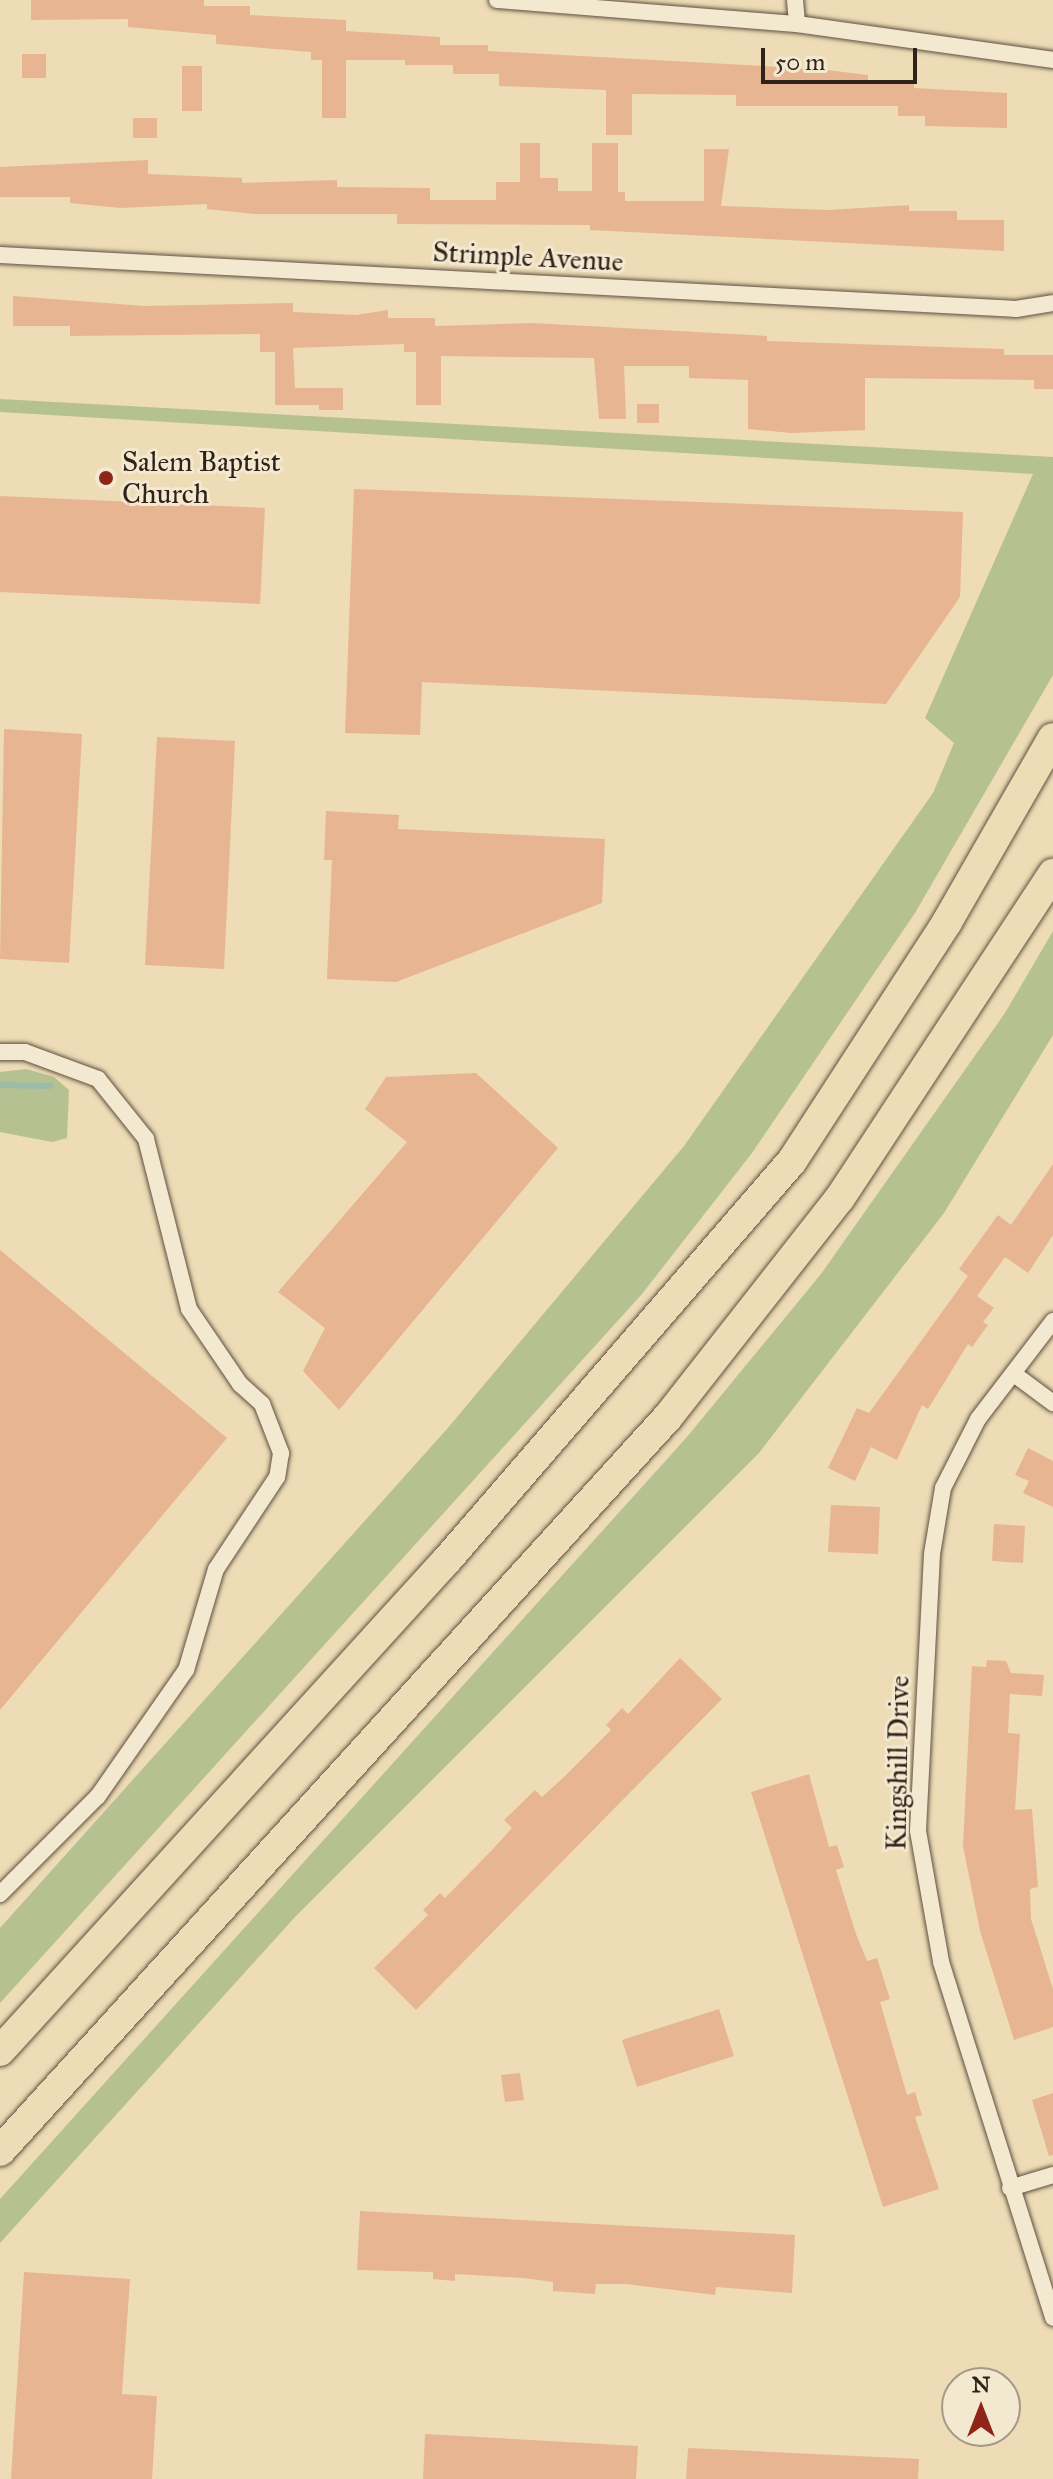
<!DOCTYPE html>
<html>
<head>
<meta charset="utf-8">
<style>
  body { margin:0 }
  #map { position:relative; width:1053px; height:2479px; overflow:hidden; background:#eddcb6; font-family:"IM FELL Great Primer",serif }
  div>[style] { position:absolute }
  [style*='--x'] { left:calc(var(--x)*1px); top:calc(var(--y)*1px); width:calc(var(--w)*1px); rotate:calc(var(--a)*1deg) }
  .green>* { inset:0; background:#b5c190 }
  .stream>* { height:6px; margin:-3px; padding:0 3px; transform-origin:3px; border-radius:3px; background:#9abca9 }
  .building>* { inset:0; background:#e8b592 }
  .roads { filter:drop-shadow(0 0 2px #605040) drop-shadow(0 0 2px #605040) }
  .minor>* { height:16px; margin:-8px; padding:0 8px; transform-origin:8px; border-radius:8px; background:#f3e8d0 }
  .motorway>* { height:30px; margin:-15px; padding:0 15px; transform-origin:15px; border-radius:15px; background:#eddcb6 }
  .dots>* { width:22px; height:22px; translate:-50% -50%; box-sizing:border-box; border:4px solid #f3e8d0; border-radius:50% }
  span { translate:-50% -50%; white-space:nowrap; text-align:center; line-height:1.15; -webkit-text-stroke:6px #f3e8d0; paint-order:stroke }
  .street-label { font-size:28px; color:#312219 }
  .poi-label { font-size:28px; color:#312219 }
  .left { translate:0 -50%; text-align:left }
  .north { position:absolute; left:941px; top:2367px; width:80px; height:80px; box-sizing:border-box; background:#f3e8d0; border:2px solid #a59987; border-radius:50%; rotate:0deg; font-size:22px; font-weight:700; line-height:32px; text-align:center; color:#312219 }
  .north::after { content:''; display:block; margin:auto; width:28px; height:36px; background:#8f2418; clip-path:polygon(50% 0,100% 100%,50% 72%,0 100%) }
  .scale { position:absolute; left:761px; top:48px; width:156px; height:36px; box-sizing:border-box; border:4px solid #312219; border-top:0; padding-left:10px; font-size:24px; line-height:28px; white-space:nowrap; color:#312219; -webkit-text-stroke:6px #f3e8d0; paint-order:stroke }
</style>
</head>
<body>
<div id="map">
  <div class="green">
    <i style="clip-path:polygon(0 399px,1053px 457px,1053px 675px,915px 913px,752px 1153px,642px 1294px,0 2003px,0 1928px,447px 1429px,684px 1146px,933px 793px,954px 743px,925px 718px,1033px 474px,0 412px)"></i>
    <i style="clip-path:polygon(1053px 931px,1053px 1035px,944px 1213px,759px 1453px,295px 1917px,0 2243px,0 2199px,687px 1437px,821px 1274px,1005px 1013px)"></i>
    <i style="clip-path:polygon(26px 1069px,54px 1077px,69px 1090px,67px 1138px,52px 1142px,0 1132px,0 1072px)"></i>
  </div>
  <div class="stream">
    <i style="--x:0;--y:1085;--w:50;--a:1.1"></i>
  </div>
  <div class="building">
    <i style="clip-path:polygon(31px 0,204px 0,204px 6px,250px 6px,250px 15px,346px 20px,346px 31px,440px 37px,440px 45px,488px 45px,488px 51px,819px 69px,868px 75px,868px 81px,914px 81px,914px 88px,1007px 93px,1007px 128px,925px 126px,925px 116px,898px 116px,898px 106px,736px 106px,736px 95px,632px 94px,632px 135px,606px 135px,606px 90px,499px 86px,499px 74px,453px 74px,453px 65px,405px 65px,405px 60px,346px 60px,346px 118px,322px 118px,322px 60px,311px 60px,311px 52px,216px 44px,216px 35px,128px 27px,128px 19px,31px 20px)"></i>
    <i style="clip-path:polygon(22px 54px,46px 54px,46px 78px,22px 78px)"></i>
    <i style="clip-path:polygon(182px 66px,202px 66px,202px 111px,182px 111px)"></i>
    <i style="clip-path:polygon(133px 118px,157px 118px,157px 138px,133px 138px)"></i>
    <i style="clip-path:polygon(520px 143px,540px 143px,540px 178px,558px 178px,558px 191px,592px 191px,592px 143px,618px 143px,618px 192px,625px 192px,625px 201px,704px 201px,704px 149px,729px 149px,721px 206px,828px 210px,909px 205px,909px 211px,957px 211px,957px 220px,1004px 220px,1004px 251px,590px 230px,590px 225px,397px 224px,397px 214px,254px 214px,207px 209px,207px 204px,120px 208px,70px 203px,70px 197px,0 197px,0 167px,148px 160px,148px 174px,242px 178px,242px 183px,337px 180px,337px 187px,430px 188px,430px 200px,496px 200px,496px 182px,520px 182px)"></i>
    <i style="clip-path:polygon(13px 296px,145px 306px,293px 303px,293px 312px,356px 315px,388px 310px,388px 318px,435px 318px,435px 326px,533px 323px,767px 336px,767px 341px,1004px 349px,1004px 355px,1053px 355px,1053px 389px,1034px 389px,1034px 380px,865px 378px,865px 430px,791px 433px,748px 429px,748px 380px,689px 378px,689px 366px,624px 366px,626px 419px,599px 419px,594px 358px,441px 356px,441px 405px,416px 405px,416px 352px,404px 352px,404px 344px,293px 348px,295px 388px,343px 388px,343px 410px,319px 410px,319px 405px,275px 405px,275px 352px,260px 352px,260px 334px,70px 336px,70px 326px,13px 326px)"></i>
    <i style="clip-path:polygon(637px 404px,659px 404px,659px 423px,637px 423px)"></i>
    <i style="clip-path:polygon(354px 489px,963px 512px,960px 597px,886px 704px,422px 682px,420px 735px,345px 733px)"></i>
    <i style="clip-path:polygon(0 496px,265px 508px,260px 604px,0 592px)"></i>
    <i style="clip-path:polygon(4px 729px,82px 734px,69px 963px,0 959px)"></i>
    <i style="clip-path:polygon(157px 737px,235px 741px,224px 969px,145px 965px)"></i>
    <i style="clip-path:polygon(326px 811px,399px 815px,398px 829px,605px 839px,602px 903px,396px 982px,327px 979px,332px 860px,324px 860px)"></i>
    <i style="clip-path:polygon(476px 1073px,558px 1148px,339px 1410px,303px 1371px,325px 1328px,278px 1292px,407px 1142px,365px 1109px,386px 1077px)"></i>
    <i style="clip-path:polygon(1053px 1164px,1053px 1235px,1028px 1273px,1005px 1257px,977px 1296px,994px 1308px,983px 1322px,988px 1325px,972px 1347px,968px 1344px,928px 1409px,922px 1405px,897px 1460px,871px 1447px,855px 1481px,828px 1468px,857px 1408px,869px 1413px,968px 1276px,959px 1269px,998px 1215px,1011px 1225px)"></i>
    <i style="clip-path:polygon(0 1250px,227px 1438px,0 1710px)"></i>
    <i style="clip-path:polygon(1028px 1448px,1053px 1461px,1053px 1507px,1023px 1493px,1029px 1481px,1015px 1475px)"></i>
    <i style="clip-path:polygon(831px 1505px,880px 1507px,878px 1554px,828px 1552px)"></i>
    <i style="clip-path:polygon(994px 1524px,1025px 1526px,1023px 1563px,992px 1561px)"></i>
    <i style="clip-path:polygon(680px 1658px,722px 1699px,416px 2010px,374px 1968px,428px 1915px,423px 1910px,440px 1893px,445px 1898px,492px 1850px,512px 1828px,504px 1820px,535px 1790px,542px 1797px,564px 1777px,611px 1730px,606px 1725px,622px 1708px,628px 1714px)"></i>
    <i style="clip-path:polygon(987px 1660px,1006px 1661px,1011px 1673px,1044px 1675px,1042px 1696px,1010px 1694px,1008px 1733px,1020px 1734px,1015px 1810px,1032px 1809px,1038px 1887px,1030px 1889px,1031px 1919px,1053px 1989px,1053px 2027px,1014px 2040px,980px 1931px,963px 1846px,972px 1666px,986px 1667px)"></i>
    <i style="clip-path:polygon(809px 1774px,829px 1847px,837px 1845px,844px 1867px,836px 1870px,856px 1934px,867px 1961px,877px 1958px,890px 1999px,880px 2002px,907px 2095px,915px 2092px,922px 2115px,915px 2117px,939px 2189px,883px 2207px,751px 1792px)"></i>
    <i style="clip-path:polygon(719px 2009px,734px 2056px,637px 2087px,622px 2040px)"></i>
    <i style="clip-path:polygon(520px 2073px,524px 2100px,505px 2102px,501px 2075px)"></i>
    <i style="clip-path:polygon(1053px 2093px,1053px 2155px,1049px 2156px,1032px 2100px)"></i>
    <i style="clip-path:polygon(360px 2211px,795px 2235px,792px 2293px,716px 2287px,715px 2295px,626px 2284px,596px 2284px,595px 2294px,553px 2291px,553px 2282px,523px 2278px,455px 2274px,455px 2281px,433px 2279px,433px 2272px,357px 2270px)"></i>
    <i style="clip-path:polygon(24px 2272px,130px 2279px,122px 2394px,157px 2396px,152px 2479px,11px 2479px)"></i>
    <i style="clip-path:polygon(425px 2434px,638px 2446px,636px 2479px,423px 2479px)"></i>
    <i style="clip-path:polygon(688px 2448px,919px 2459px,918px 2479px,686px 2479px)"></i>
  </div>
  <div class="roads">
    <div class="minor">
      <i style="--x:497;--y:0;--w:301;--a:4.6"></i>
      <i style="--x:797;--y:24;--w:259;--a:8"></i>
      <i style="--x:795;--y:0;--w:24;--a:85"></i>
      <i style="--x:0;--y:255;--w:1017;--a:3.04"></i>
      <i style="--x:1016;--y:309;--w:37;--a:-9"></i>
      <i style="--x:0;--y:1052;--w:25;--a:0"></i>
      <i style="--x:25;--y:1052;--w:78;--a:20.3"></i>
      <i style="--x:98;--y:1079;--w:77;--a:51.3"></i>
      <i style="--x:146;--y:1139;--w:175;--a:75.8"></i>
      <i style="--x:189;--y:1309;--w:91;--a:55.8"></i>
      <i style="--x:240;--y:1384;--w:30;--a:42"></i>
      <i style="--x:262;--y:1404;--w:53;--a:68.8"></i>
      <i style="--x:281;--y:1453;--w:24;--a:99"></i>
      <i style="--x:277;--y:1477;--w:110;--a:123.5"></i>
      <i style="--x:216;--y:1569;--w:105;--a:106.5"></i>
      <i style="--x:186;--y:1670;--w:154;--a:124.9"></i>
      <i style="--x:98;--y:1796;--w:139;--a:135"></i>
      <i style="--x:1053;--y:1321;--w:123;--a:127.4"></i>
      <i style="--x:978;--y:1419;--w:77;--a:116.9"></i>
      <i style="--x:943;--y:1488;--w:67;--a:99.5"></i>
      <i style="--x:932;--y:1554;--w:277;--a:92.9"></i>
      <i style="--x:918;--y:1831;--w:133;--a:80"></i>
      <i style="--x:941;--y:1962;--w:373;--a:72.5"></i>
      <i style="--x:1014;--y:1374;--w:49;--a:36.6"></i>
      <i style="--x:1010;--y:2188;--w:45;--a:-16.8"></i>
    </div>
    <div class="motorway">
      <i style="--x:0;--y:2051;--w:664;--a:-47.69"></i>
      <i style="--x:447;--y:1560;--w:527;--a:-49.15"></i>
      <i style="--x:792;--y:1161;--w:285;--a:-57"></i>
      <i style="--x:947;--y:922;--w:212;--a:-60.1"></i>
      <i style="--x:0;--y:2151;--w:992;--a:-47.7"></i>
      <i style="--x:668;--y:1417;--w:278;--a:-51.9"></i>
      <i style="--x:840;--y:1198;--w:388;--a:-56.7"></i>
    </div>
  </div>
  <div class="dots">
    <i style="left:106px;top:478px;background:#8f2418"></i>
  </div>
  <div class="street-label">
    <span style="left:528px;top:257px;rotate:3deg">Strimple Avenue</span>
    <span style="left:898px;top:1763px;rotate:-89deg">Kingshill Drive</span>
  </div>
  <div class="poi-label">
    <span class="left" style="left:122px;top:478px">Salem Baptist<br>Church</span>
  </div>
  <div class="north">N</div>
  <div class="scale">50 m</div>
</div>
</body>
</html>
